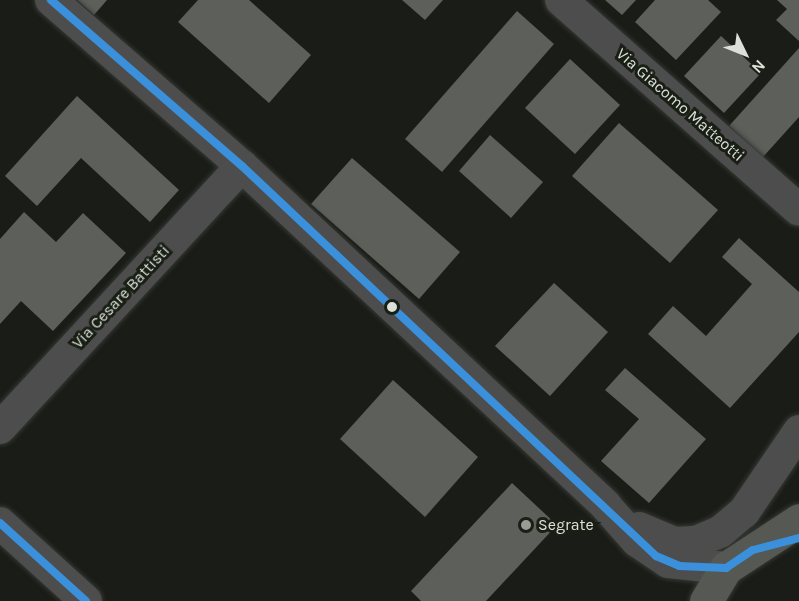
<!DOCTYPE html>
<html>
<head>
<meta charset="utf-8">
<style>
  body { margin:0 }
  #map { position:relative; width:799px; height:601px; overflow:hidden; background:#1a1d17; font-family:Karla,sans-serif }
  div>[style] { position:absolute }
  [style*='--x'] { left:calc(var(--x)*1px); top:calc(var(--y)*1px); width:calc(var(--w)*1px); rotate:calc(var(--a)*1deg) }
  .building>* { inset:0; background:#5c5f5a }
  .roads { filter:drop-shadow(0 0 2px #353733) drop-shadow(0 0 2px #353733) }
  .street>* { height:32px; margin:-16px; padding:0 16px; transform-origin:16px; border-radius:16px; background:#4c4d4c }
  .primary>* { height:33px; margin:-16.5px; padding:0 16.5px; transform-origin:16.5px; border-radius:16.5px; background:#565853 }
  .bus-1>* { height:8px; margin:-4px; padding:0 4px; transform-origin:4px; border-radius:4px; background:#3a90db }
  .dots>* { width:16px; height:16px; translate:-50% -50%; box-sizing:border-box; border:3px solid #191f15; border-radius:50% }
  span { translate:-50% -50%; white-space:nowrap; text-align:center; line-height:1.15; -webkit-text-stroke:6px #191f15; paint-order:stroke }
  .street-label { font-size:16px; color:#dce0d9 }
  .poi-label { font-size:16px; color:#dce0d9 }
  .left { translate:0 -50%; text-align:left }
  .north { position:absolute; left:715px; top:24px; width:60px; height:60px; -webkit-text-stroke:4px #191f15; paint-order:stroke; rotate:133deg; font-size:16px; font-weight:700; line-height:24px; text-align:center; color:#dce0d9 }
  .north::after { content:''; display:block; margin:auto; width:21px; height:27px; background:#dce0d9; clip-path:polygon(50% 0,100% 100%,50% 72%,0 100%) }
</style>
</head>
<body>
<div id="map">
  <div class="building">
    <i style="clip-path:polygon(77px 0,107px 0,94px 15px)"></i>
    <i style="clip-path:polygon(198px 0,249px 0,311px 55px,269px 103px,178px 22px)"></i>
    <i style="clip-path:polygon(402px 0,443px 0,425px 20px)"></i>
    <i style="clip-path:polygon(605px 0,636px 0,622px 15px)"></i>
    <i style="clip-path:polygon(655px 0,708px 0,721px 12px,676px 60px,635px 22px)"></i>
    <i style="clip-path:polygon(777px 0,799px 0,799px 41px,776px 20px,787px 9px)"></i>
    <i style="clip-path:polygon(517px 11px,554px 44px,442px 172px,405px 139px)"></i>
    <i style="clip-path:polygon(721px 36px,761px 73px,724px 113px,684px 76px)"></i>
    <i style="clip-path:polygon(799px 48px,799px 117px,763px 157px,729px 126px)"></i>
    <i style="clip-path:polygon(570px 59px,620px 105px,575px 154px,525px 108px)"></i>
    <i style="clip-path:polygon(77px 96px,179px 190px,150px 222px,81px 158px,37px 206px,5px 176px)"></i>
    <i style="clip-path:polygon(619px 123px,718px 210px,670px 263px,572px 176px)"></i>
    <i style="clip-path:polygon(490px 135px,543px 182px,511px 218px,459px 171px)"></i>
    <i style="clip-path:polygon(352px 158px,460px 252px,419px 299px,311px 204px)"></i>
    <i style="clip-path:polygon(24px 212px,56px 242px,83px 213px,126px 253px,53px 331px,21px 301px,0 324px,0 239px)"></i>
    <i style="clip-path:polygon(739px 238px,799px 292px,799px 332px,730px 408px,648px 334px,673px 306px,706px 336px,752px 284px,722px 257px)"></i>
    <i style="clip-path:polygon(554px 283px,608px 332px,550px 396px,495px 346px)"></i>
    <i style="clip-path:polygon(625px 368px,706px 439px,649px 503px,601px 461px,639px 419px,605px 390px)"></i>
    <i style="clip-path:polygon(393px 380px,478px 457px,425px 517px,340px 439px)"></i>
    <i style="clip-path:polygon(512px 483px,557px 525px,486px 601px,421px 601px,411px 591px)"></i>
  </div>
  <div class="roads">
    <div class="street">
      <i style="--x:51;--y:0;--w:253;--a:41"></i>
      <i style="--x:242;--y:166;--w:497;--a:43"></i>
      <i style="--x:605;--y:505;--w:48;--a:48.4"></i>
      <i style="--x:637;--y:541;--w:37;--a:34"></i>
      <i style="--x:668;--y:562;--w:58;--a:5.9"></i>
      <i style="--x:561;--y:0;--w:317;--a:41.4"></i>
      <i style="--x:0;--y:428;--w:357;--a:-47.3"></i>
      <i style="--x:0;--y:523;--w:116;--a:42.2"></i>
      <i style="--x:639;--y:528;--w:38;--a:23"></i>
      <i style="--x:674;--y:543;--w:22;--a:-3"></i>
      <i style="--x:696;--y:542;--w:26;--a:-23"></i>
      <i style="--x:720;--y:532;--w:31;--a:-40"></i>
      <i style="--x:744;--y:512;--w:98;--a:-55.8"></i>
    </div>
    <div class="primary">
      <i style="--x:706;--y:601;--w:39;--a:-59"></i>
      <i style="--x:726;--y:568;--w:87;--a:-33.3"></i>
    </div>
  </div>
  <div class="bus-1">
    <i style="--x:51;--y:0;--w:253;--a:41"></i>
    <i style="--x:242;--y:166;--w:569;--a:43.29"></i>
    <i style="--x:656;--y:556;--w:25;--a:23"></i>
    <i style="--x:679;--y:566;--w:47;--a:2.4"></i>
    <i style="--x:726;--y:568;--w:32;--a:-34"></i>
    <i style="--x:753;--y:550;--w:48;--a:-14.6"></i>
    <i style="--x:0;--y:523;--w:116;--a:42.2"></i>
  </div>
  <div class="dots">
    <i style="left:392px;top:307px;background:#dce0d9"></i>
    <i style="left:526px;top:525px;background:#989c95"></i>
  </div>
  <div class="street-label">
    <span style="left:680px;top:105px;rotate:41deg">Via Giacomo Matteotti</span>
    <span style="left:121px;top:297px;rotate:-47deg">Via Cesare Battisti</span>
  </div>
  <div class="poi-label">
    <span class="left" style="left:538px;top:525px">Segrate</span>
  </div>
  <div class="north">N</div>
</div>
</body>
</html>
